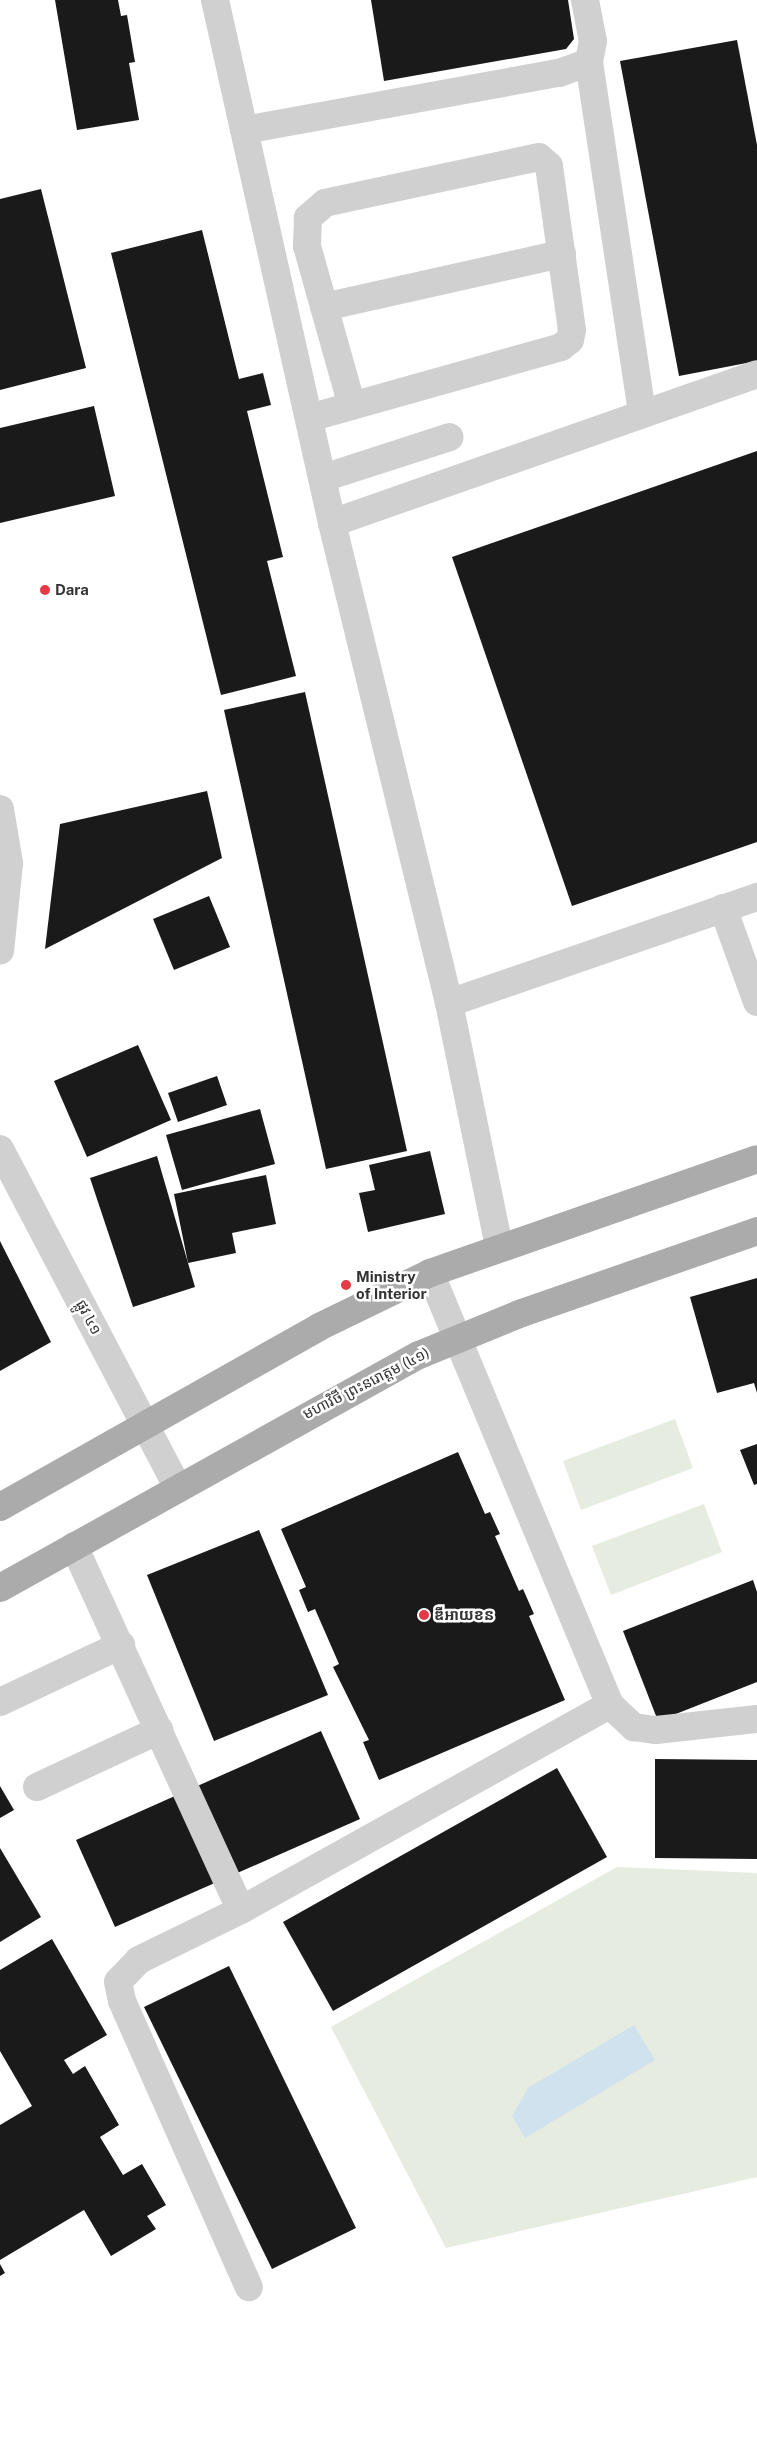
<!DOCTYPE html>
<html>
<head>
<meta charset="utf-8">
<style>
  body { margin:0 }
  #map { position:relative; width:757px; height:2459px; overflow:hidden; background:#fff; font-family:"Public Sans","Noto Sans Khmer",sans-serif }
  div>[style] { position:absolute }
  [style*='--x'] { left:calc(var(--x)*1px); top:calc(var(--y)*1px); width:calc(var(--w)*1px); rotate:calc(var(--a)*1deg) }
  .green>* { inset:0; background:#e6ecdf }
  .water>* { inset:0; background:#cfe2ee }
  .building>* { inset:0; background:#1a1a1a }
  .minor>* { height:28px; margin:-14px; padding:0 14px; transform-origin:14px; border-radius:14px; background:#d0d0d0 }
  .major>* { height:28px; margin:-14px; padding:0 14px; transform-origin:14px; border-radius:14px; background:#ababab }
  .dots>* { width:14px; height:14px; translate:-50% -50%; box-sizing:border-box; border:2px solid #fff; border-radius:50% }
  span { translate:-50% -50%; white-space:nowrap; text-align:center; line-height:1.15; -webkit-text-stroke:5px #fff; paint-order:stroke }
  .poi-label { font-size:15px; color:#333; font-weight:700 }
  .left { translate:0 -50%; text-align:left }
  .street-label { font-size:15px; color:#333 }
</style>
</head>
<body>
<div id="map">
  <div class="green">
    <i style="clip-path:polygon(675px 1419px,693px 1468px,581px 1510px,563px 1461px)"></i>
    <i style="clip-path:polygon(704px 1504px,722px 1552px,611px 1595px,592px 1546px)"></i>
    <i style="clip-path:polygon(617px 1867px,757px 1873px,757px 2177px,446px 2248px,331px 2027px)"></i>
  </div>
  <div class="water">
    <i style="clip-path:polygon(634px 2025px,655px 2060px,525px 2138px,512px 2116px,528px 2088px)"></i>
  </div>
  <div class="building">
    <i style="clip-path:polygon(55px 0,118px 0,121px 16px,127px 15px,135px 62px,129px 63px,139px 120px,77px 130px)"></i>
    <i style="clip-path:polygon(371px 0,568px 0,574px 39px,566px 49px,384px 81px)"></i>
    <i style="clip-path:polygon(737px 40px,757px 145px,757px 361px,679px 376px,620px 61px)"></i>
    <i style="clip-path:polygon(41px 189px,86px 368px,0 390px,0 199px)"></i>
    <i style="clip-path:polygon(202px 230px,239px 379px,263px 373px,271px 405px,247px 411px,283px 557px,267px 561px,296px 676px,221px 695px,111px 253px)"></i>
    <i style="clip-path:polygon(94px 406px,115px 496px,0 523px,0 428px)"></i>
    <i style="clip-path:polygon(757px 451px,757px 842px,572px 906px,452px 557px)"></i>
    <i style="clip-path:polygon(305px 692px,407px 1151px,326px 1169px,224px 710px)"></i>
    <i style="clip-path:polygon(207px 791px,222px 858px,45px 949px,60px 824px)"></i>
    <i style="clip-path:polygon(209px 896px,230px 947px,174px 970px,153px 919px)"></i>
    <i style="clip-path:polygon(138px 1045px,171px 1120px,87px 1157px,54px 1081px)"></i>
    <i style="clip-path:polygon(217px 1076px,227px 1105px,178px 1122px,168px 1093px)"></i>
    <i style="clip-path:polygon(260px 1109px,275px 1164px,182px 1190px,166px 1135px)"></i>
    <i style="clip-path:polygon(430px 1151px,445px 1214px,368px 1232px,359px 1193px,375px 1190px,369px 1165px)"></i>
    <i style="clip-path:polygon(157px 1156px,195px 1287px,133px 1307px,90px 1178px)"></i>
    <i style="clip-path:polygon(266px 1175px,276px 1224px,232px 1233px,236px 1253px,188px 1263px,174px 1194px)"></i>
    <i style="clip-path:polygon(0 1241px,51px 1342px,0 1371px)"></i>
    <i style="clip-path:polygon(757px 1278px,757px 1393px,754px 1383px,717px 1393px,690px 1297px)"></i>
    <i style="clip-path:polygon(757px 1444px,757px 1484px,754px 1485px,740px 1450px)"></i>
    <i style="clip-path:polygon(458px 1452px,485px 1514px,490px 1512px,500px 1534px,495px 1536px,519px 1591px,523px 1589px,534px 1614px,529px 1616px,565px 1700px,379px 1780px,363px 1742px,369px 1740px,333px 1667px,339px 1664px,315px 1609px,308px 1612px,299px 1590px,306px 1587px,281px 1529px)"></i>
    <i style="clip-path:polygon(259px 1530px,328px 1695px,214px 1741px,147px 1575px)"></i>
    <i style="clip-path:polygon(753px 1580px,757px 1592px,757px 1682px,658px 1721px,623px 1631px)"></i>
    <i style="clip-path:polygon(321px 1731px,360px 1819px,115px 1927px,76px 1840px)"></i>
    <i style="clip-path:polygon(655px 1759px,757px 1760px,757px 1859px,655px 1858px)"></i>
    <i style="clip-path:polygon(557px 1768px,607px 1857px,333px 2011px,283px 1922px)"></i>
    <i style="clip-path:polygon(0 1786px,14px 1810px,0 1818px)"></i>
    <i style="clip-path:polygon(0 1848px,41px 1917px,0 1942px)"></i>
    <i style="clip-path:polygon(52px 1939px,107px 2035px,64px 2060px,73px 2074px,85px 2066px,119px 2125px,100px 2137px,123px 2175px,142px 2164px,166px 2205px,147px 2216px,156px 2229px,111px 2256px,84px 2210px,0 2260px,0 2125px,32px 2106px,0 2051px,0 1970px)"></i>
    <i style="clip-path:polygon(229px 1966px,356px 2228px,272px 2269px,144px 2007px)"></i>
    <i style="clip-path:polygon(0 2264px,5px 2273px,0 2276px)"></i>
  </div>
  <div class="minor">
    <i style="--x:215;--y:0;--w:536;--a:77.39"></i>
    <i style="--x:332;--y:523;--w:494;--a:76.3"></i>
    <i style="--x:449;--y:1003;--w:248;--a:78.4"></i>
    <i style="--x:585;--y:0;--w:42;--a:79"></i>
    <i style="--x:593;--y:41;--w:21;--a:101"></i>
    <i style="--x:589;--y:62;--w:353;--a:81.4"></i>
    <i style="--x:244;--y:130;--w:320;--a:-10.3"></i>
    <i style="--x:559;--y:73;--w:32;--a:-20"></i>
    <i style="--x:324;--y:307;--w:244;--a:-12.6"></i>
    <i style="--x:309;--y:418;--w:262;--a:-15.7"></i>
    <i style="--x:561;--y:347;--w:11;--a:-38"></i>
    <i style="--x:570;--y:340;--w:10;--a:-79"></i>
    <i style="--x:572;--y:330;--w:166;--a:-98"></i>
    <i style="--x:549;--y:166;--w:13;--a:-138"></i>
    <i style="--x:539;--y:157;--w:219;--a:167.9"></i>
    <i style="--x:325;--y:203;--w:23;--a:139"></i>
    <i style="--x:308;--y:218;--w:28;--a:92"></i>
    <i style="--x:307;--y:246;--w:166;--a:74.3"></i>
    <i style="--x:323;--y:478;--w:133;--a:-17.9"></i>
    <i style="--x:332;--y:523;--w:450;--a:-19.3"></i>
    <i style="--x:0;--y:809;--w:55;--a:80.5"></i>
    <i style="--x:9;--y:863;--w:88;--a:95.8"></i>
    <i style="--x:723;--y:908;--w:100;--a:70.1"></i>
    <i style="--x:449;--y:1003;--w:326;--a:-19"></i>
    <i style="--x:0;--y:1149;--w:381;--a:62.3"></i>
    <i style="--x:74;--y:1546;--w:400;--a:65.4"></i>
    <i style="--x:241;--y:1910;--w:422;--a:-29.1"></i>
    <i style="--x:610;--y:1705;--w:468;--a:-112.6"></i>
    <i style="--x:0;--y:1702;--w:134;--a:-25.2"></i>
    <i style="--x:610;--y:1705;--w:33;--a:43"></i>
    <i style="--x:634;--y:1727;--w:22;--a:8"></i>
    <i style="--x:656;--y:1730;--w:102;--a:-6.2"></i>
    <i style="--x:37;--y:1787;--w:135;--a:-25"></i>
    <i style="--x:241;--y:1910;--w:114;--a:153.9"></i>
    <i style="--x:139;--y:1960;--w:30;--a:134"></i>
    <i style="--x:118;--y:1982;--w:19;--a:78"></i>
    <i style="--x:122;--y:2001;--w:313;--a:66.1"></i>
  </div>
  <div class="major">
    <i style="--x:0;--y:1507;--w:366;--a:-29.4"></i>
    <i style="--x:319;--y:1327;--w:123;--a:-25.9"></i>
    <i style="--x:430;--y:1273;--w:346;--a:-19.2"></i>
    <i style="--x:0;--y:1588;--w:479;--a:-29.1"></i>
    <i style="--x:419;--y:1355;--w:111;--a:-22.2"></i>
    <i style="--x:522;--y:1313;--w:249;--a:-19.2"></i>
  </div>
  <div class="dots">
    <i style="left:45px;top:590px;background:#e63946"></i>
    <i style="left:346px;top:1285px;background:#e63946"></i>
    <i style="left:424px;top:1615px;background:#e63946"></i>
  </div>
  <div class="poi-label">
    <span class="left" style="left:55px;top:590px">Dara</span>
    <span class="left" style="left:356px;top:1285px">Ministry<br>of Interior</span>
    <span class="left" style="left:434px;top:1615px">ឌីអាយខន</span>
  </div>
  <div class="street-label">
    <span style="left:89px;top:1317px;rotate:62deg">ផ្លូវ ៤១</span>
    <span style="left:366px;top:1383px;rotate:-27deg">មហាវិថី ព្រះនរោត្តម (៤១)</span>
  </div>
</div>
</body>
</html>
